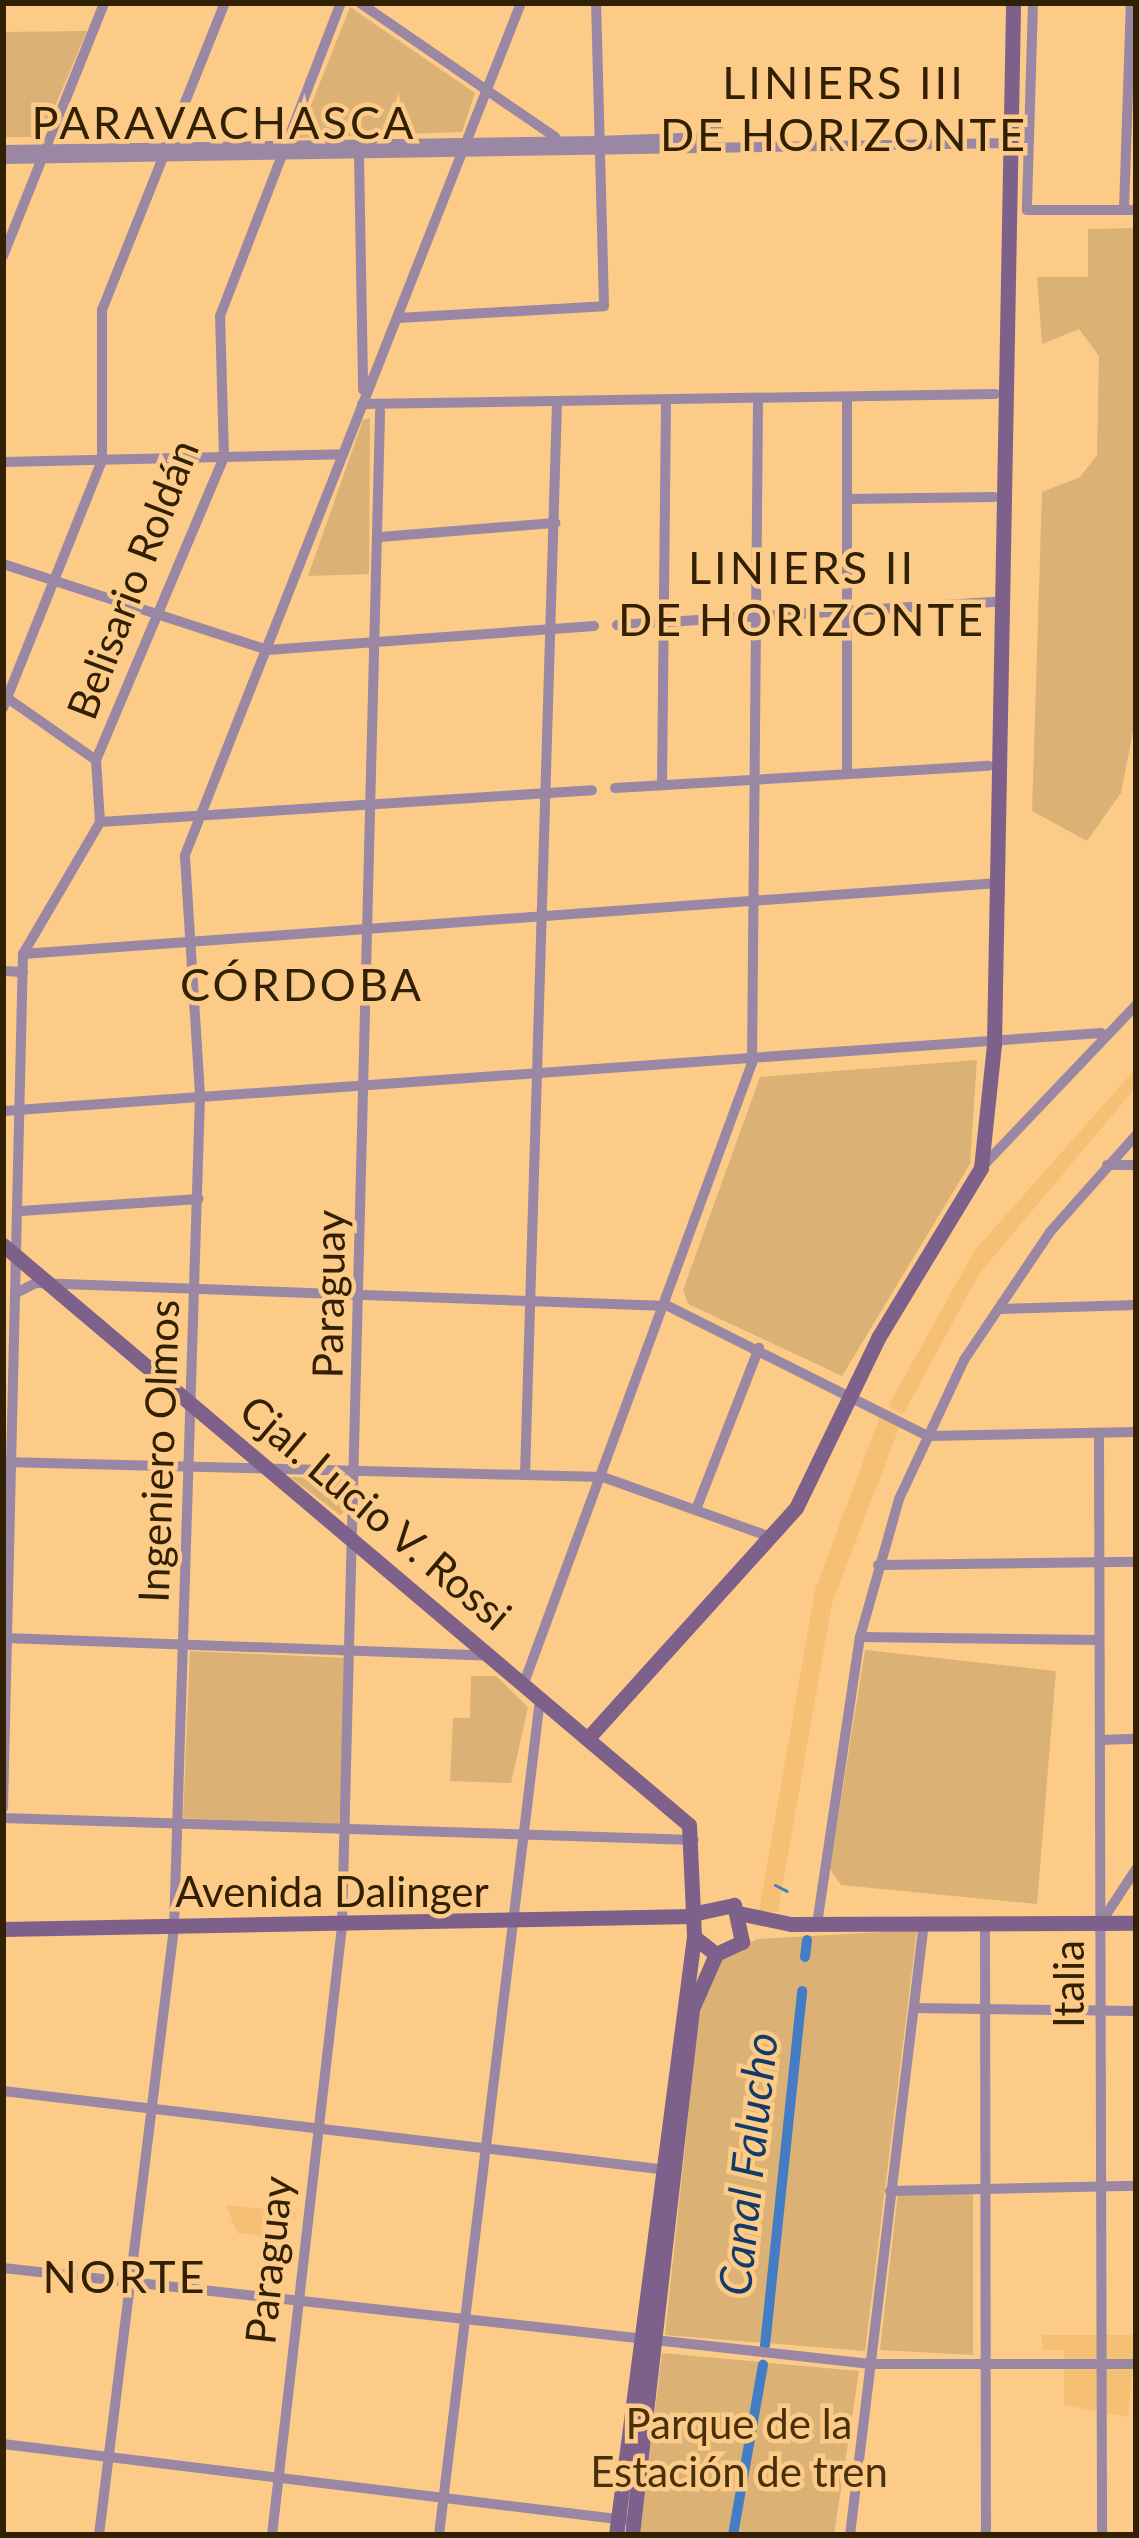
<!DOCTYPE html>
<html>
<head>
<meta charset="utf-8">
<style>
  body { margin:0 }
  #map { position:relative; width:1139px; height:2538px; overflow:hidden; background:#fdcb88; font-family:Lato,sans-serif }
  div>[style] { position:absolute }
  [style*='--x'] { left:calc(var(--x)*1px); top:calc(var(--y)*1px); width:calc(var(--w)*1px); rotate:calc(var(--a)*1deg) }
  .built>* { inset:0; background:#f6c074 }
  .green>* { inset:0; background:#dcb175 }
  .stream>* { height:3px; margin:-1.5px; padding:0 1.5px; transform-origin:1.5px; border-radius:1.5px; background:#447dc3 }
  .canal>* { height:10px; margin:-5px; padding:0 5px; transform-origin:5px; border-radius:5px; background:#447dc3 }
  .street>* { height:10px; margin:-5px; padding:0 5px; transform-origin:5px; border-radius:5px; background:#9a87a3 }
  .secondary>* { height:15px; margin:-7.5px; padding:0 7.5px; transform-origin:7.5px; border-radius:7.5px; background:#7d618a }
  span { translate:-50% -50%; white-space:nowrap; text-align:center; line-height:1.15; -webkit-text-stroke:9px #fdcb88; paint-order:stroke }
  .street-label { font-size:42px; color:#322003 }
  .park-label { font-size:42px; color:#49310c }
  .neighbourhood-label { font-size:45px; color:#322003; letter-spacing:3px }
  .water-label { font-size:45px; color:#133b6a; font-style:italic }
  .frame { position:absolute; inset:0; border:6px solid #322003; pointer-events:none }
</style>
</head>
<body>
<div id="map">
  <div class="built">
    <i style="clip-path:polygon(1136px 1068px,1136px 1087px,979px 1274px,903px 1415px,888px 1406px,975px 1250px)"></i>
    <i style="clip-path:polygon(880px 1416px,899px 1428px,832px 1603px,778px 1912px,759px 1911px,815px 1590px)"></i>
    <i style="clip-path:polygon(226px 2205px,296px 2212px,295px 2220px,264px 2217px,262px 2236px,237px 2233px)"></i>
    <i style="clip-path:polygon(1042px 2335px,1136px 2335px,1128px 2417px,1064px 2405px,1064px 2350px,1042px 2350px)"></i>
  </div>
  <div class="green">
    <i style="clip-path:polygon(350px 7px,475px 93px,462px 132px,298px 138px)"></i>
    <i style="clip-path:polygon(87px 31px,42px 137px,3px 137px,3px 32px)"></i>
    <i style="clip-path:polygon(1136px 228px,1136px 716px,1121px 793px,1087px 841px,1032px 811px,1042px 492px,1080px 477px,1097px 455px,1099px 356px,1079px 329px,1042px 344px,1037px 277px,1088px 277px,1088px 229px)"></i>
    <i style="clip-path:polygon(370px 418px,369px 574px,308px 576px,363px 420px)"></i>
    <i style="clip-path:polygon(977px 1060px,970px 1164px,842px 1376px,688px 1304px,683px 1290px,760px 1077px)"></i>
    <i style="clip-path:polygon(290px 1477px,344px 1479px,347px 1510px,340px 1515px)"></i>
    <i style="clip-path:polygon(865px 1650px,1056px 1671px,1037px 1904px,841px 1885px,830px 1869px)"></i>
    <i style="clip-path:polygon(190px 1651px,347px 1658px,339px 1825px,183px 1818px)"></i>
    <i style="clip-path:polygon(471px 1676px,496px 1676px,528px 1707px,511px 1783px,450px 1781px,453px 1718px,470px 1718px)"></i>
    <i style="clip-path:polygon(917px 1930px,865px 2351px,665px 2335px,699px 2015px,719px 1962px,757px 1939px)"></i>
    <i style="clip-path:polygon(898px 2193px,973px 2193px,973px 2355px,880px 2350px)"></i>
    <i style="clip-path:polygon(662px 2353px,859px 2371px,834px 2535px,640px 2535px)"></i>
  </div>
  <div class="stream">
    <i style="--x:775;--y:1885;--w:13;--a:27"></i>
  </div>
  <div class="canal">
    <i style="--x:805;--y:1957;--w:17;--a:-83"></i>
    <i style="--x:765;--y:2345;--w:356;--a:-84"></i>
    <i style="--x:733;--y:2535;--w:173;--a:-80"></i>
  </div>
  <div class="street">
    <i style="--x:360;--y:3;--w:237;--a:34.5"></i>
    <i style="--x:1033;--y:3;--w:207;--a:91.7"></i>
    <i style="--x:1027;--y:210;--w:109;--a:0"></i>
    <i style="--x:3;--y:150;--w:594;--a:-0.87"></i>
    <i style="--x:597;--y:141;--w:111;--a:-2.1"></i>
    <i style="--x:708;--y:137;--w:14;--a:-45"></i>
    <i style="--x:359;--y:154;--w:236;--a:89"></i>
    <i style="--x:3;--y:159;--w:1007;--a:-0.91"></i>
    <i style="--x:1124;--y:210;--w:207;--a:-88.1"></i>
    <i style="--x:3;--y:256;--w:272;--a:-68.2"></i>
    <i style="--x:398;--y:318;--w:206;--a:-3.3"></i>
    <i style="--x:604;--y:306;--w:303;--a:-91.5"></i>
    <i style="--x:362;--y:404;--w:633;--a:-0.91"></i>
    <i style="--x:3;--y:462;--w:340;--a:-1.3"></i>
    <i style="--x:847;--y:499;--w:147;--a:-0.8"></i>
    <i style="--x:380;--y:537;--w:176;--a:-4.6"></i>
    <i style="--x:3;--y:564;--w:278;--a:18"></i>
    <i style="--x:267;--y:650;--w:328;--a:-4.2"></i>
    <i style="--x:617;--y:625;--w:377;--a:-3.5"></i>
    <i style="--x:3;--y:695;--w:113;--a:35"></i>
    <i style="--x:3;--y:708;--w:267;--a:-68.2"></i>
    <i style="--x:102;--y:460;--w:150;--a:-90"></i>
    <i style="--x:102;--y:310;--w:331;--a:-68.2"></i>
    <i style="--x:847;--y:774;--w:376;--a:-90"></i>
    <i style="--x:662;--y:785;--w:382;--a:-89.4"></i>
    <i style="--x:615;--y:788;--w:374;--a:-3.4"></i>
    <i style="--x:100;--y:822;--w:493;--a:-3.7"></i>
    <i style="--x:23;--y:954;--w:978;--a:-4.16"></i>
    <i style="--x:3;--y:971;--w:20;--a:3"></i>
    <i style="--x:3;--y:1111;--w:1101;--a:-4.06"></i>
    <i style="--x:1107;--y:1165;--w:29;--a:0"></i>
    <i style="--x:981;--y:1168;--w:225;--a:-46.4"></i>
    <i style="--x:21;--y:1211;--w:178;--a:-3.9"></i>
    <i style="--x:18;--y:1292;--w:20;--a:-27"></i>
    <i style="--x:36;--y:1283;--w:632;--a:2.08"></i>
    <i style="--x:668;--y:1306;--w:291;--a:26.6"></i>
    <i style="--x:928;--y:1436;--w:208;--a:-1.1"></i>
    <i style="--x:999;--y:1309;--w:137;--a:-1.7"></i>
    <i style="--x:1099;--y:1433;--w:1102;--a:89.84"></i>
    <i style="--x:3;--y:1462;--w:600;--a:1.43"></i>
    <i style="--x:603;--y:1477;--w:178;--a:19.7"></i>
    <i style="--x:525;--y:1475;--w:1069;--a:-88.29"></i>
    <i style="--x:697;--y:1507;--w:171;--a:-68.7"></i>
    <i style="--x:878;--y:1565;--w:258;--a:-0.7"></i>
    <i style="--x:860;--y:1637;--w:239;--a:0.7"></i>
    <i style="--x:6;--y:1638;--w:485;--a:2.1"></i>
    <i style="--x:524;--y:1683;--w:661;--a:-69.81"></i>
    <i style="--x:752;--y:1063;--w:663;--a:-89.48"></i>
    <i style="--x:1100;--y:1740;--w:36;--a:-2"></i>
    <i style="--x:3;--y:1808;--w:854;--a:-88.66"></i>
    <i style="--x:23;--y:954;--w:153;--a:-59.7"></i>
    <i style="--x:100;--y:822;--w:62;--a:-93.7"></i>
    <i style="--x:96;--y:760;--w:329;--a:-67.1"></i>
    <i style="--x:224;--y:457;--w:141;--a:-91.6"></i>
    <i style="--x:220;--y:316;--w:336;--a:-68.9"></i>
    <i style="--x:3;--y:1818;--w:691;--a:1.82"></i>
    <i style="--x:1102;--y:1921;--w:62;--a:-56.8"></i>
    <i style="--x:817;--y:1924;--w:290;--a:-81.5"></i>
    <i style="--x:860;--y:1637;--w:143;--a:-74.2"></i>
    <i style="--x:899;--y:1499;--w:153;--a:-64.9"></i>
    <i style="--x:964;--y:1360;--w:154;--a:-56.1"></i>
    <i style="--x:1050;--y:1232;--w:130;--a:-48.4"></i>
    <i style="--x:985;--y:1924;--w:611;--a:89.91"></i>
    <i style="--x:914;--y:2008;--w:222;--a:0.8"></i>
    <i style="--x:3;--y:2091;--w:669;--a:6.78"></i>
    <i style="--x:890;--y:2191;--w:246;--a:-1.2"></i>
    <i style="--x:3;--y:2268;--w:873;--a:6.31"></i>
    <i style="--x:871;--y:2364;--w:265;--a:0"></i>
    <i style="--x:3;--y:2444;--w:627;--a:6.97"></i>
    <i style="--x:99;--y:2535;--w:612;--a:-82.96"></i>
    <i style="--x:174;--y:1928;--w:833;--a:-88.21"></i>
    <i style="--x:200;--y:1095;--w:240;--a:-93.6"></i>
    <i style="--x:185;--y:855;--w:916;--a:-68.48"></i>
    <i style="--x:272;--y:2535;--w:613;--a:-83.44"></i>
    <i style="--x:342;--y:1926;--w:1515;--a:-88.56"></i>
    <i style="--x:439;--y:2535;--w:842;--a:-83.11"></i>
    <i style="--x:850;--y:2535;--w:616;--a:-83.11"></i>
  </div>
  <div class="secondary">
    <i style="--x:3;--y:1245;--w:898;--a:40.21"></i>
    <i style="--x:689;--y:1825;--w:112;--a:87.4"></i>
    <i style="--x:694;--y:1937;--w:28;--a:38"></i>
    <i style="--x:716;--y:1954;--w:29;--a:-25"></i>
    <i style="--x:742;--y:1942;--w:38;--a:-102"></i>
    <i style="--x:734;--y:1905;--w:39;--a:168"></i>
    <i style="--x:588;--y:1738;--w:310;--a:-47.9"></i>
    <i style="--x:796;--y:1508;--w:189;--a:-64.2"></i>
    <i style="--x:878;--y:1338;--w:199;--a:-58.8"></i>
    <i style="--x:981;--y:1168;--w:125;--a:-84"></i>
    <i style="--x:994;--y:1044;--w:1041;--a:-88.95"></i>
    <i style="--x:743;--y:1914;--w:49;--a:11.8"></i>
    <i style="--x:791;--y:1924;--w:345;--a:-0.2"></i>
    <i style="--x:3;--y:1929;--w:691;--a:-1.08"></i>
    <i style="--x:616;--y:2535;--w:603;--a:-82.57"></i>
    <i style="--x:632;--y:2535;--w:529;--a:-83.49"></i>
    <i style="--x:692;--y:2009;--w:60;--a:-66.4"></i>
  </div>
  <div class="street-label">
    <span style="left:132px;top:579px;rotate:-69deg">Belisario Roldán</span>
    <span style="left:328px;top:1294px;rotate:-89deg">Paraguay</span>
    <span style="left:158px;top:1451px;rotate:-88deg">Ingeniero Olmos</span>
    <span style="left:376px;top:1512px;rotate:40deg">Cjal. Lucio V. Rossi</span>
    <span style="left:332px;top:1891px">Avenida Dalinger</span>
    <span style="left:1068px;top:1984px;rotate:-90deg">Italia</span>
    <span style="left:268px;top:2260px;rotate:-84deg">Paraguay</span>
  </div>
  <div class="park-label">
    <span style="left:739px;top:2447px">Parque de la<br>Estación de tren</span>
  </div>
  <div class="neighbourhood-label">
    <span style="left:844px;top:109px">LINIERS III<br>DE HORIZONTE</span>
    <span style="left:224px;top:123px">PARAVACHASCA</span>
    <span style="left:802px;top:594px">LINIERS II<br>DE HORIZONTE</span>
    <span style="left:302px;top:985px">CÓRDOBA</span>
    <span style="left:125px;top:2277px">NORTE</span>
  </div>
  <div class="water-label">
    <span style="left:748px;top:2164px;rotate:-84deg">Canal Falucho</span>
  </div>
  <div class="frame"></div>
</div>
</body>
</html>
